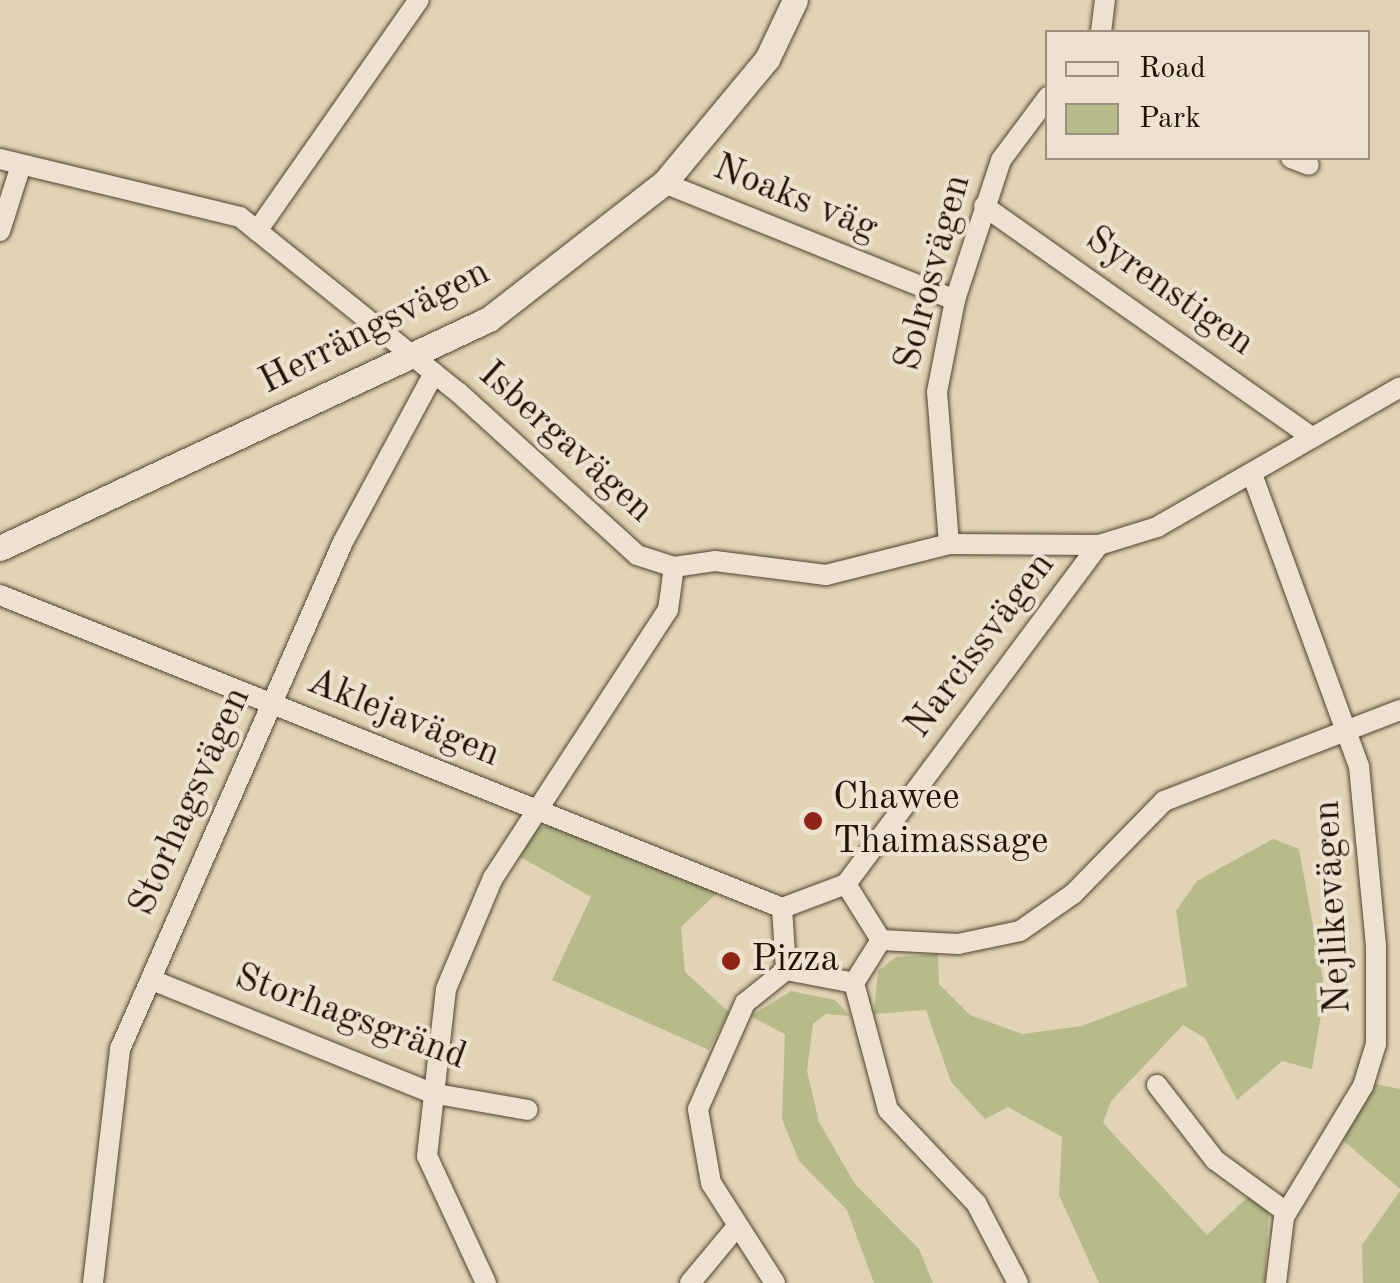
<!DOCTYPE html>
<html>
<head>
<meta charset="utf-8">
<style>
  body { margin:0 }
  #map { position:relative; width:1400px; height:1283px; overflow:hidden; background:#e2d3b5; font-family:"Old Standard TT",serif }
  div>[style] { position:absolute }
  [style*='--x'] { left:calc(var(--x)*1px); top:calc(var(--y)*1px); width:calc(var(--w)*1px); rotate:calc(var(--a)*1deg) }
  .green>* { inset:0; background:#b7bb8b }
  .roads { filter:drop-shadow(0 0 2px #524230) drop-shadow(0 0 2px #524230) }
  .minor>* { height:20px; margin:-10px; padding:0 10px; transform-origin:10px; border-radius:10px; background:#ece2cf }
  .tertiary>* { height:25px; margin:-12.5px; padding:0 12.5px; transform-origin:12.5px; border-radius:12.5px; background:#ece2cf }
  .dots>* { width:28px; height:28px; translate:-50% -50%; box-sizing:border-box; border:5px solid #ece2cf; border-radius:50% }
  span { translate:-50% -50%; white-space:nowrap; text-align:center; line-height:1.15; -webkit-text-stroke:8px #ece2cf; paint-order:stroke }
  .street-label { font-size:38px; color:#221204 }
  .poi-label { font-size:38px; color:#221204 }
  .left { translate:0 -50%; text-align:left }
  .legend { position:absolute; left:1045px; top:30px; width:325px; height:130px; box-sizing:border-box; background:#ece2cf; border:2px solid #9b8f7e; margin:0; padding:12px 18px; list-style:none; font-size:30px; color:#221204 }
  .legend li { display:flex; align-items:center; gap:20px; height:50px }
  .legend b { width:50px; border:2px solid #9b8f7e }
</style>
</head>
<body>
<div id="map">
  <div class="green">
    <i style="clip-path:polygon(550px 825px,718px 892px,681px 927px,685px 972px,729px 1012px,709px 1050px,552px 980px,591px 897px,519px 856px,534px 829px)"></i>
    <i style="clip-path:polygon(1273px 839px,1299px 849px,1325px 991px,1312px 1069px,1282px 1061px,1237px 1100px,1205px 1038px,1183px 1025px,1111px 1101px,1103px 1123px,1207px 1235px,1249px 1196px,1269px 1210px,1265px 1283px,1099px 1283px,1059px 1195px,1062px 1137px,1008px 1107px,985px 1119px,951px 1082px,926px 1010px,874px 1014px,878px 971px,896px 957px,938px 954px,939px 984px,970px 1015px,1022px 1034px,1082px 1026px,1187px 986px,1176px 911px,1197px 881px)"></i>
    <i style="clip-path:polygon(791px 991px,835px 1000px,850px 1016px,826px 1014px,813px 1024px,807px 1071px,819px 1122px,855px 1184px,919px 1249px,933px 1283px,874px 1283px,847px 1210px,799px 1161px,782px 1119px,785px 1034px,750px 1016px)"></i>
    <i style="clip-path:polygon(1376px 1084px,1400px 1089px,1400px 1189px,1340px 1138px)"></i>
    <i style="clip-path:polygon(1400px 1191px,1400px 1283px,1363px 1283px,1362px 1245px)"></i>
  </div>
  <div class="roads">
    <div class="minor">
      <i style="--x:1101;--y:32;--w:32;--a:-83"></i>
      <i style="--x:1291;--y:158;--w:19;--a:21"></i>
      <i style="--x:0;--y:159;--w:247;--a:13.6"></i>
      <i style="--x:240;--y:217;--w:280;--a:38.8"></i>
      <i style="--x:458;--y:392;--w:242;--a:42.3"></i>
      <i style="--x:637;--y:555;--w:39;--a:18"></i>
      <i style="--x:674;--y:567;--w:41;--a:-8.3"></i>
      <i style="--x:715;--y:561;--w:112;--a:7.2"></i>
      <i style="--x:826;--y:575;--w:127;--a:-14.1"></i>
      <i style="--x:949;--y:544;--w:150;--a:0.4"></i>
      <i style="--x:1099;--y:545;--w:61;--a:-17.2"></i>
      <i style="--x:1157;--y:527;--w:280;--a:-29.9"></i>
      <i style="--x:664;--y:183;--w:314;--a:21.9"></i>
      <i style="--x:984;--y:206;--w:401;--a:35.2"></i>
      <i style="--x:0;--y:231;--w:69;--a:-72.3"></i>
      <i style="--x:257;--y:231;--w:282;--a:-55"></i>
      <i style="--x:1252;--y:474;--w:311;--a:69.9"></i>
      <i style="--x:1359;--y:766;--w:181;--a:84.6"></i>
      <i style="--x:1376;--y:946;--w:98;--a:90"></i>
      <i style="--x:1376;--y:1044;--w:44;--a:107.2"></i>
      <i style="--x:1363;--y:1086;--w:153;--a:121.1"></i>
      <i style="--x:1284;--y:1217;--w:66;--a:96.9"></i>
      <i style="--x:949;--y:544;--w:152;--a:-94.5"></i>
      <i style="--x:937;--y:392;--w:94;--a:-78.9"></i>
      <i style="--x:955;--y:300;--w:147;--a:-71.8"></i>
      <i style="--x:1001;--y:160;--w:79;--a:-53.3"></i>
      <i style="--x:0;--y:595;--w:842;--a:21.81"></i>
      <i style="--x:782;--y:908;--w:68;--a:-20.6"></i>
      <i style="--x:846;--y:884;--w:423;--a:-53.3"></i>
      <i style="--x:846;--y:884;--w:66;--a:58"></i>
      <i style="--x:782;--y:908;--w:62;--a:86.3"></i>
      <i style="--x:881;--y:940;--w:77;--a:3"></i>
      <i style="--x:958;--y:944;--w:63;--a:-11.8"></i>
      <i style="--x:1020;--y:931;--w:65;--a:-34.9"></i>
      <i style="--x:1073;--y:894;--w:130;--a:-45.6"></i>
      <i style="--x:1164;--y:801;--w:253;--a:-21.1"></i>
      <i style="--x:786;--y:970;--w:69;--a:10.8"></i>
      <i style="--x:152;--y:980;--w:301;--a:22"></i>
      <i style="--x:431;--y:1093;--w:98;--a:9.9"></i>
      <i style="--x:854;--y:983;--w:131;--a:75"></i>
      <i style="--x:888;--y:1110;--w:128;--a:46.6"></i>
      <i style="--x:976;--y:1203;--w:90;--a:62.3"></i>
      <i style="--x:854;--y:983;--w:51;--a:-57.9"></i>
      <i style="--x:1157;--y:1085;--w:95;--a:52.3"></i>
      <i style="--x:1215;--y:1160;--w:88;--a:36.2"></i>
      <i style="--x:93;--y:1283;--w:236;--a:-83.4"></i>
      <i style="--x:120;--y:1049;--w:554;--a:-66.26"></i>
      <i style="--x:343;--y:542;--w:192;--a:-61.7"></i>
      <i style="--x:486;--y:1283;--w:140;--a:-114.9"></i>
      <i style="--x:427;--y:1156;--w:168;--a:-83.5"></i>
      <i style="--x:446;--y:989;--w:121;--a:-67.1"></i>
      <i style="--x:493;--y:878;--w:320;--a:-56.9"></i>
      <i style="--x:668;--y:610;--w:43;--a:-82.1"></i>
      <i style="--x:690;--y:1283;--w:70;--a:-50.2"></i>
      <i style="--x:775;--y:1283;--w:119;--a:-122.6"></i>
      <i style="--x:711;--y:1183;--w:75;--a:-100"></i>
      <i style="--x:698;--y:1109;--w:116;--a:-66.1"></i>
      <i style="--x:745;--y:1003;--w:53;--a:-38.8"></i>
    </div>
    <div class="tertiary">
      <i style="--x:0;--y:548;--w:540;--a:-25.09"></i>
      <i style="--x:489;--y:319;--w:222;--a:-37.9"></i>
      <i style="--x:664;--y:183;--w:161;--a:-50.3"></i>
      <i style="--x:767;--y:59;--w:65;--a:-64.6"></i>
    </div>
  </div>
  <div class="dots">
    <i style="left:813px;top:821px;background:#8f2418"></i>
    <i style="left:731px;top:961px;background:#8f2418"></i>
  </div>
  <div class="street-label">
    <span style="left:795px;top:199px;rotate:22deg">Noaks väg</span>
    <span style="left:934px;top:273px;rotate:-75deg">Solrosvägen</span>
    <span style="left:1169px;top:292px;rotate:35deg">Syrenstigen</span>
    <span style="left:375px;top:328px;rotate:-27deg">Herrängsvägen</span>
    <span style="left:565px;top:443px;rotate:42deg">Isbergavägen</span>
    <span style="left:981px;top:646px;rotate:-53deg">Narcissvägen</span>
    <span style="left:403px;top:719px;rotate:22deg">Aklejavägen</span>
    <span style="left:191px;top:802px;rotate:-66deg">Storhagsvägen</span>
    <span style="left:1334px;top:907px;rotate:-93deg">Nejlikevägen</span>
    <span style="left:350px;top:1018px;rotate:20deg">Storhagsgränd</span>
  </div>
  <div class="poi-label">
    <span class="left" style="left:833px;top:821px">Chawee<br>Thaimassage</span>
    <span class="left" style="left:751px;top:961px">Pizza</span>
  </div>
  <ul class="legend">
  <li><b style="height:12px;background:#ece2cf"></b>Road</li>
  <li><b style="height:28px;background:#b7bb8b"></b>Park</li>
  </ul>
</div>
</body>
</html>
